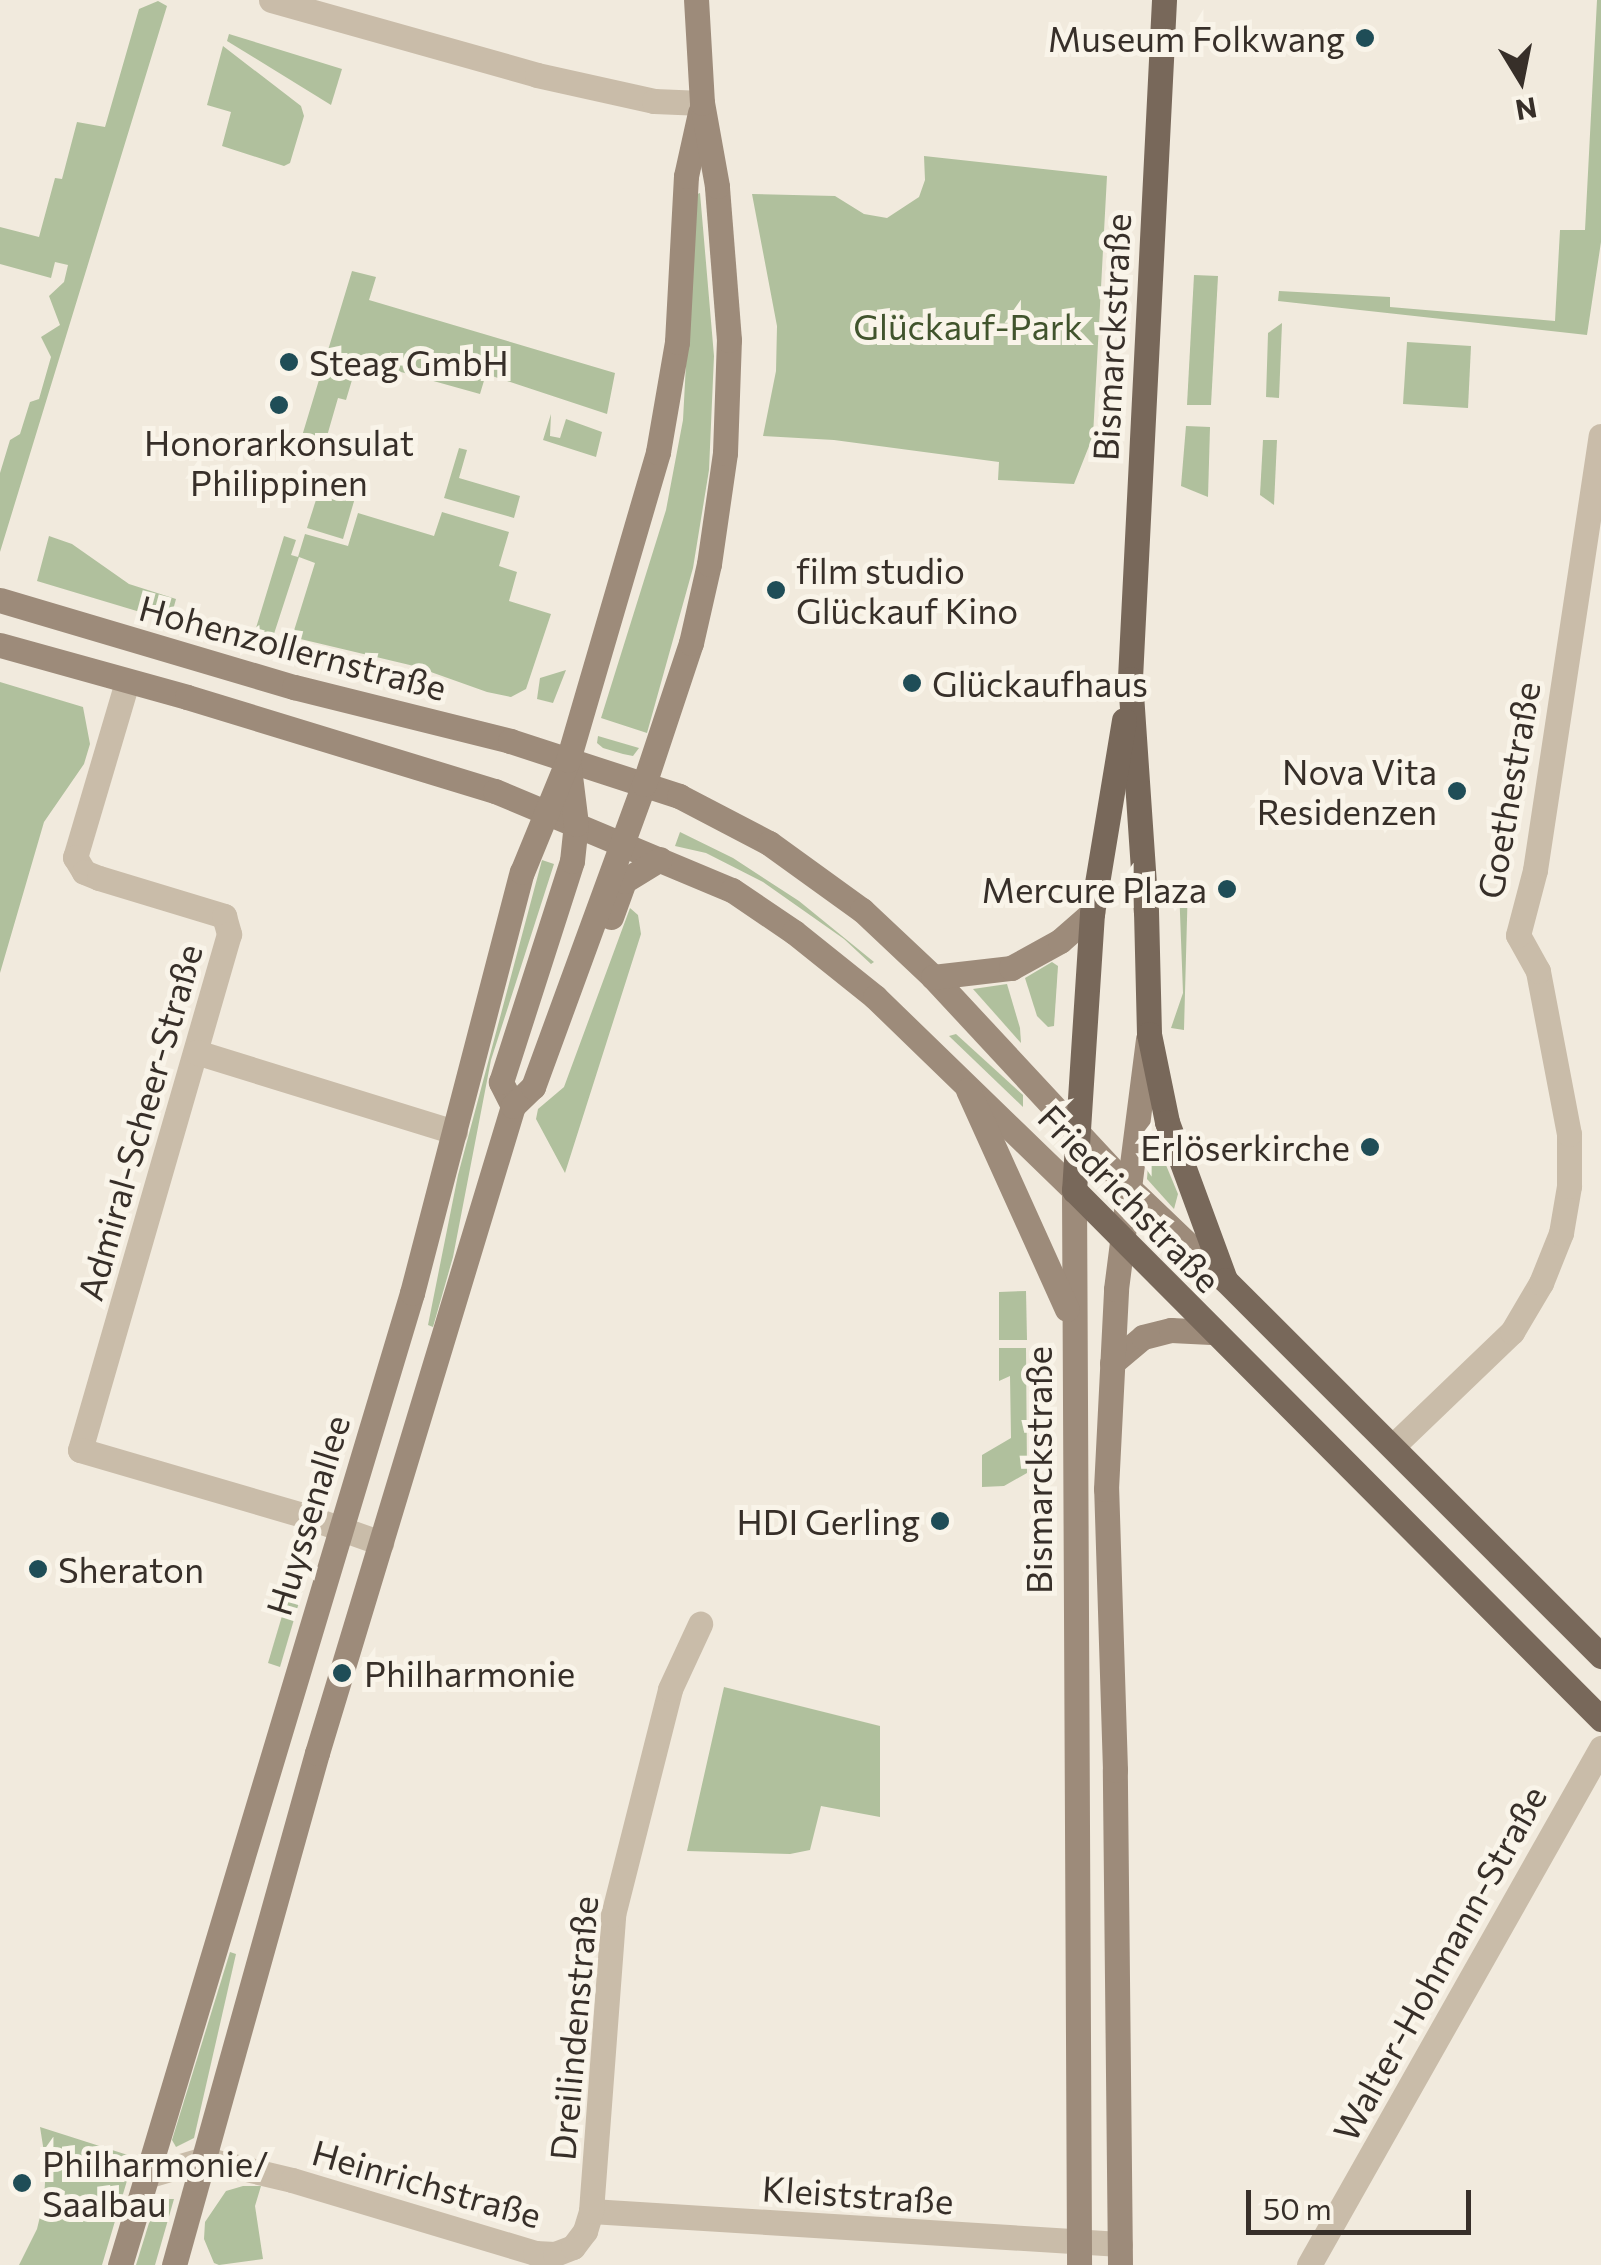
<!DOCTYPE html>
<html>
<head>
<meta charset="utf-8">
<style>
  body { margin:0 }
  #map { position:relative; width:1601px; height:2265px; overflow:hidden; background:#f1eadd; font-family:Commissioner,sans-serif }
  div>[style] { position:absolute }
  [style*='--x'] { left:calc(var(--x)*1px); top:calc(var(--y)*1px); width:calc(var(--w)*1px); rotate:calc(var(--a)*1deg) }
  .green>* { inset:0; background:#b0c09d }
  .street>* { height:25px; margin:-12.5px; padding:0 12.5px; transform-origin:12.5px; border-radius:12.5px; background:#c9bca9 }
  .secondary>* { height:25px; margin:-12.5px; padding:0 12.5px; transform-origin:12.5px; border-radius:12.5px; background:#9d8b7a }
  .primary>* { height:25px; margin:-12.5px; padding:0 12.5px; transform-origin:12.5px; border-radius:12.5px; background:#78685a }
  .dots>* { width:28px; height:28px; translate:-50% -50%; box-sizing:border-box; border:5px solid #f9f4e9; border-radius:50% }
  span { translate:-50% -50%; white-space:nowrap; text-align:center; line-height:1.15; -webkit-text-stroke:10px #f9f4e9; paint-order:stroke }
  .poi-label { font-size:35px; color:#372f29 }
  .right { translate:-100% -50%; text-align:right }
  .left { translate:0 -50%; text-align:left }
  .park-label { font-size:35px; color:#41542d }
  .street-label { font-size:35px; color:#372f29 }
  .north { position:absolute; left:1471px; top:30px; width:100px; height:100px; -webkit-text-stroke:8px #f9f4e9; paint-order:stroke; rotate:170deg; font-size:28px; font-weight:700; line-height:40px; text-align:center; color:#372f29 }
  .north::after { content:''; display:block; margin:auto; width:35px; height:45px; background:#372f29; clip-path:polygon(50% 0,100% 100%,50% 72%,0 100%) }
  .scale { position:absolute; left:1246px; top:2190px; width:225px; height:45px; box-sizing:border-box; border:5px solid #372f29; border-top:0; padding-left:12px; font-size:30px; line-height:35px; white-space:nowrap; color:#372f29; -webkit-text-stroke:8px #f9f4e9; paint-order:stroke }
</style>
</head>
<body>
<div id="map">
  <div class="green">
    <i style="clip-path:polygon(1597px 0,1601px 0,1601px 242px,1587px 335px,1278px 301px,1279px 291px,1390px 297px,1390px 307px,1555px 321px,1560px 230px,1585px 230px)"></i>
    <i style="clip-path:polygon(158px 1px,167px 6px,0 552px,0 473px,10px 440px,20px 434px,30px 402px,39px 399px,51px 357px,41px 337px,60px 325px,49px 296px,64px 282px,68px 265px,55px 262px,51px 278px,0 264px,0 227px,39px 237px,55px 178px,62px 179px,77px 122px,105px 127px,139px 9px)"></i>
    <i style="clip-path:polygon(229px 34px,342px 69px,331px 105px,227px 41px)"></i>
    <i style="clip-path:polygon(223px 46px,301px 106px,304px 116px,290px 163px,284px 166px,222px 146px,231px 112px,207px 105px)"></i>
    <i style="clip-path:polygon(924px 156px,1107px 176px,1093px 436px,1074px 484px,998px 480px,999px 462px,834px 440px,763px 436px,776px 371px,777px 326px,752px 194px,835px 196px,864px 214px,887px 218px,919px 197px,925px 180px)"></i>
    <i style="clip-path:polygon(700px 193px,714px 356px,709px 470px,693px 568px,647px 733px,601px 718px,666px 510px,683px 420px,695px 195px)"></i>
    <i style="clip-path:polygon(352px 271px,376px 277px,369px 300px,615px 373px,607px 414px,486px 374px,480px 394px,358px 360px,346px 400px,338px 398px,325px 443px,302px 436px)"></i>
    <i style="clip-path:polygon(1194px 275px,1218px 276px,1211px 405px,1187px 405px)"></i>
    <i style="clip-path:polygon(1282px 323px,1279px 398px,1266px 397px,1268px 333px)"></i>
    <i style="clip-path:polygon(1407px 342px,1471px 346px,1468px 408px,1403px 404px)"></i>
    <i style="clip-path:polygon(551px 414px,550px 436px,560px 438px,566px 419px,602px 432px,596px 457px,543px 440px)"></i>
    <i style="clip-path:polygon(1186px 426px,1210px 427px,1208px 497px,1181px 486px)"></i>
    <i style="clip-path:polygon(1263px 440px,1277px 440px,1274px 505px,1260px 495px)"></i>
    <i style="clip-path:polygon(459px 448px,467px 450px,459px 478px,520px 496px,514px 518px,444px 498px)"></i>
    <i style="clip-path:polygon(322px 481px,357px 491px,343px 539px,307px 528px)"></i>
    <i style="clip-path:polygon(442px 512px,509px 532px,499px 566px,517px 572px,509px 601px,551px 614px,526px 689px,511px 697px,487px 692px,414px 666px,292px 637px,315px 563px,299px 557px,272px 640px,252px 641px,284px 536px,296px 540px,291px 555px,298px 557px,305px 534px,348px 546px,358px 513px,434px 536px)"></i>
    <i style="clip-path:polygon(49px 536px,72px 544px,129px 584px,176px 599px,170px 621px,37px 581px)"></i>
    <i style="clip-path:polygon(566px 670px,553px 703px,537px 699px,540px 678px)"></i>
    <i style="clip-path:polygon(0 682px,83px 707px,90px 744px,84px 764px,44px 822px,0 973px)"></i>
    <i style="clip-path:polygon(598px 736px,639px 748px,633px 756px,623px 754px,603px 748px,597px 743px)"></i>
    <i style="clip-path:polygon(680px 832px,733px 858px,799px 901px,874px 962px,871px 964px,844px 939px,763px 882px,706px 853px,675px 846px)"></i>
    <i style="clip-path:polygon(542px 860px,554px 864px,491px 1060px,453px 1257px,433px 1327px,428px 1325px,458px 1175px)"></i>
    <i style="clip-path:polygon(1184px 882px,1188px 883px,1184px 1030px,1171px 1028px,1183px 993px,1179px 887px)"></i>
    <i style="clip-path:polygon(630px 908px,638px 915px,641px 934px,565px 1173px,536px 1119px,538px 1109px,564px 1087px)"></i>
    <i style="clip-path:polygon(1052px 962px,1058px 966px,1054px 1026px,1048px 1027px,1037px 1016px,1025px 978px)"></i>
    <i style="clip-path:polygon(1007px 984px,1020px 1028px,1021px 1043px,973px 989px)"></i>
    <i style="clip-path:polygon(956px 1034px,1023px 1095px,1023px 1107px,949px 1036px)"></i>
    <i style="clip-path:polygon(1150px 1139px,1156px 1141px,1178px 1194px,1174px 1209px,1147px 1179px)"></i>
    <i style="clip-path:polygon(1026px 1291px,1027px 1340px,999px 1340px,999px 1292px)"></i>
    <i style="clip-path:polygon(999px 1348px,1026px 1348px,1027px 1473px,1004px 1486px,982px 1487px,982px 1455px,1011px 1438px,1010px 1376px,999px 1381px)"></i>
    <i style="clip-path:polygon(304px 1542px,310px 1565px,280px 1667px,268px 1663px)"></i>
    <i style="clip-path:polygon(724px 1687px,880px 1726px,880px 1817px,821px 1806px,810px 1850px,790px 1854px,687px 1851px)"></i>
    <i style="clip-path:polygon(230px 1952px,236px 1954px,194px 2138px,176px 2147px,172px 2140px)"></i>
    <i style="clip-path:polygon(40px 2127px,134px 2157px,102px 2265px,19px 2265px,37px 2229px,44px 2200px,46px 2165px)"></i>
    <i style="clip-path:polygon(243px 2186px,261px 2186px,255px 2206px,263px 2259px,219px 2265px,214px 2263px,204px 2239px,205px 2222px,226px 2191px)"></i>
    <i style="clip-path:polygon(168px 2199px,174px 2199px,155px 2265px,136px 2265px,149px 2223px)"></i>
  </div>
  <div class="street">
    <i style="--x:271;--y:0;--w:276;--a:15.7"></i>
    <i style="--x:537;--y:75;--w:120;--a:12.5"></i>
    <i style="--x:654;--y:101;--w:48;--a:2.4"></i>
    <i style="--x:127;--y:682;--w:183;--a:106.5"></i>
    <i style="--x:75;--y:857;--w:17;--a:59"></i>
    <i style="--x:84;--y:872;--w:16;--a:22"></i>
    <i style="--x:99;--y:878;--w:131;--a:16.9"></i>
    <i style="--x:224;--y:916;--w:19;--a:74"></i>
    <i style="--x:229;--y:934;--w:537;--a:106.11"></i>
    <i style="--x:80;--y:1450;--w:231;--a:16.3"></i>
    <i style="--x:302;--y:1515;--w:84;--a:19.5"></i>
    <i style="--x:196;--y:1052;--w:271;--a:17.2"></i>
    <i style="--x:1393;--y:1446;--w:165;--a:-43.8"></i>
    <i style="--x:1512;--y:1332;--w:57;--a:-59.4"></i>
    <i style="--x:1541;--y:1283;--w:54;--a:-68.2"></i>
    <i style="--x:1561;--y:1233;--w:48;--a:-80.3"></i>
    <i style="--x:1569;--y:1186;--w:52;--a:-90"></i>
    <i style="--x:1569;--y:1134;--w:166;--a:-100.8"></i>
    <i style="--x:1538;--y:971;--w:41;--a:-119.1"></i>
    <i style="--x:1518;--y:935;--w:67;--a:-75.3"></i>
    <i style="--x:1535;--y:870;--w:439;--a:-81.4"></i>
    <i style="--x:146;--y:2176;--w:60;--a:-16.3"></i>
    <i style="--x:204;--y:2159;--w:90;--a:13.4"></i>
    <i style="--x:292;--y:2180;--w:254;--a:16.7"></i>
    <i style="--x:535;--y:2253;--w:20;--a:3"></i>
    <i style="--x:555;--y:2254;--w:19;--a:-21"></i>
    <i style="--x:591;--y:2211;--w:530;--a:3.57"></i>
    <i style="--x:573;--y:2247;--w:20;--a:-53"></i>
    <i style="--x:585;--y:2231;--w:21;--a:-73"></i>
    <i style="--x:591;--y:2211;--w:297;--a:-85.7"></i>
    <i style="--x:613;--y:1915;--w:233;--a:-75.8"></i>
    <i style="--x:670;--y:1689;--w:72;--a:-65.2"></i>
    <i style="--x:1309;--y:2265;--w:594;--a:-60.54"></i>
  </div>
  <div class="secondary">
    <i style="--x:0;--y:600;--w:307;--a:16.5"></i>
    <i style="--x:294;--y:687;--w:223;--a:14"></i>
    <i style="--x:510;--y:741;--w:178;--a:18"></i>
    <i style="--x:679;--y:796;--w:102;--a:27.6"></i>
    <i style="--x:769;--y:843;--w:115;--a:35.8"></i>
    <i style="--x:862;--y:910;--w:98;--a:43.3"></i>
    <i style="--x:933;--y:977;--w:285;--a:47.1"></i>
    <i style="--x:1127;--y:1186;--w:136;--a:43.8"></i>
    <i style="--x:0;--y:645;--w:194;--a:15.5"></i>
    <i style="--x:187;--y:697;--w:322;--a:17"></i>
    <i style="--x:495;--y:791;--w:257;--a:22.7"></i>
    <i style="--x:732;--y:890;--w:75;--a:34.1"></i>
    <i style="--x:794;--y:932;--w:104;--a:38.7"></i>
    <i style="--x:875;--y:997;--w:277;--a:44.1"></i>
    <i style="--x:1074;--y:1190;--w:1075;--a:89.73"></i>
    <i style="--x:611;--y:917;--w:38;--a:-70"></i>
    <i style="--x:624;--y:881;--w:42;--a:-31.4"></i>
    <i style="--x:933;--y:977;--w:79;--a:-6.6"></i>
    <i style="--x:1011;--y:968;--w:56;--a:-28.9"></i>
    <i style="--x:1060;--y:941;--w:43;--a:-41.2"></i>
    <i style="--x:968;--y:1090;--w:240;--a:65.7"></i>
    <i style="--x:513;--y:1106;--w:27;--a:-117"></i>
    <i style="--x:501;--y:1082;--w:232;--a:-72.2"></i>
    <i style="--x:572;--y:861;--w:37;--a:-84"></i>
    <i style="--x:576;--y:824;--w:64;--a:-97.1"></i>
    <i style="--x:1112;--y:1363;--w:40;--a:-40"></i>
    <i style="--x:1143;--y:1337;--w:29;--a:-14"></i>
    <i style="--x:1171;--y:1330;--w:40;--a:2.9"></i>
    <i style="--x:120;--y:2265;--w:1015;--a:-73.28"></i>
    <i style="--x:412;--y:1293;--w:435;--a:-75.4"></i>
    <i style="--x:522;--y:872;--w:121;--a:-67.7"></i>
    <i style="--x:568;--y:760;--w:321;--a:-73.7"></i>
    <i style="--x:658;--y:452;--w:112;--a:-80.2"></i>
    <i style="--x:677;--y:342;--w:166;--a:-86.9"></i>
    <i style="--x:686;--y:176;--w:65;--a:-77.5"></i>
    <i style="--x:174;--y:2265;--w:532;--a:-74.4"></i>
    <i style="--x:317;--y:1753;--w:676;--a:-73.15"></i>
    <i style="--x:513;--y:1106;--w:28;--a:-44"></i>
    <i style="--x:533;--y:1087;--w:323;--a:-69.9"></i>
    <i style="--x:644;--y:784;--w:149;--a:-71.6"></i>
    <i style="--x:691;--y:643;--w:81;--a:-77.2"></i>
    <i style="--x:709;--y:564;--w:112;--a:-81.8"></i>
    <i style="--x:725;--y:453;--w:113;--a:-88"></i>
    <i style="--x:729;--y:340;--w:154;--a:-94.5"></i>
    <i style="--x:717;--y:186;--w:84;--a:-100.2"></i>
    <i style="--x:702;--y:103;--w:103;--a:-93.3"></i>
    <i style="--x:1120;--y:2265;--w:495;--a:-90.6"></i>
    <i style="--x:1115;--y:1770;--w:281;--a:-91.8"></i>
    <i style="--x:1106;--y:1489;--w:200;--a:-87.1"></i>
    <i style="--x:1116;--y:1289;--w:252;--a:-82.7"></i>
  </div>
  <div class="primary">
    <i style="--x:1164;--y:0;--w:680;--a:92.87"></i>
    <i style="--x:1130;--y:679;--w:233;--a:86.1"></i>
    <i style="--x:1146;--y:911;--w:123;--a:88.6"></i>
    <i style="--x:1149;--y:1034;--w:90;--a:78.4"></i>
    <i style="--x:1167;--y:1122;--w:168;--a:69.8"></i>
    <i style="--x:1225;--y:1280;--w:532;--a:45"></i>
    <i style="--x:1124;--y:720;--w:196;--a:99.4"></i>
    <i style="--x:1092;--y:913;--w:278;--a:93.7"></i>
    <i style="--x:1074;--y:1190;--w:747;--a:45.11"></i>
  </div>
  <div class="dots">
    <i style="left:1365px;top:38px;background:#1f4d57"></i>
    <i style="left:289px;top:362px;background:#1f4d57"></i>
    <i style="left:279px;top:405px;background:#1f4d57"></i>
    <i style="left:776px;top:590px;background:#1f4d57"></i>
    <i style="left:912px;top:683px;background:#1f4d57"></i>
    <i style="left:1457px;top:791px;background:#1f4d57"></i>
    <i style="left:1227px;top:889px;background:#1f4d57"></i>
    <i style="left:1370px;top:1147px;background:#1f4d57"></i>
    <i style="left:940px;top:1521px;background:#1f4d57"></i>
    <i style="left:38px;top:1569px;background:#1f4d57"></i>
    <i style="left:342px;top:1673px;background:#1f4d57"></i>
    <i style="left:22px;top:2183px;background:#1f4d57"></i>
  </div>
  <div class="poi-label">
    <span class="right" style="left:1345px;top:38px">Museum Folkwang</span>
    <span class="left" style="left:309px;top:362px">Steag GmbH</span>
    <span style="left:279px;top:462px">Honorarkonsulat<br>Philippinen</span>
    <span class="left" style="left:796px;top:590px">film studio<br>Glückauf Kino</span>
    <span class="left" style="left:932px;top:683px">Glückaufhaus</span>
    <span class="right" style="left:1437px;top:791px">Nova Vita<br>Residenzen</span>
    <span class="right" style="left:1207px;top:889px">Mercure Plaza</span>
    <span class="right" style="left:1350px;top:1147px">Erlöserkirche</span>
    <span class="right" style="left:920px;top:1521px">HDI Gerling</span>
    <span class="left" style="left:58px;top:1569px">Sheraton</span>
    <span class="left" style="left:364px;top:1673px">Philharmonie</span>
    <span class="left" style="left:42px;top:2183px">Philharmonie/<br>Saalbau</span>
  </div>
  <div class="park-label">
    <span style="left:968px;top:326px">Glückauf-Park</span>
  </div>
  <div class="street-label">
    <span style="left:1111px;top:337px;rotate:-87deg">Bismarckstraße</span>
    <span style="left:293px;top:647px;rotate:15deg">Hohenzollernstraße</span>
    <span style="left:1508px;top:790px;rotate:-80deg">Goethestraße</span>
    <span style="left:139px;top:1122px;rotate:-74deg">Admiral-Scheer-Straße</span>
    <span style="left:1130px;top:1198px;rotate:46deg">Friedrichstraße</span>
    <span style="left:1038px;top:1470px;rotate:-90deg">Bismarckstraße</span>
    <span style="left:307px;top:1515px;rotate:-73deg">Huyssenallee</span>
    <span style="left:1439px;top:1963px;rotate:-61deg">Walter-Hohmann-Straße</span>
    <span style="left:573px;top:2028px;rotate:-85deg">Dreilindenstraße</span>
    <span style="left:427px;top:2183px;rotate:16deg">Heinrichstraße</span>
    <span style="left:858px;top:2194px;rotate:4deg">Kleiststraße</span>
  </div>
  <div class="north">N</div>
  <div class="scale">50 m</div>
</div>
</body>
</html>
